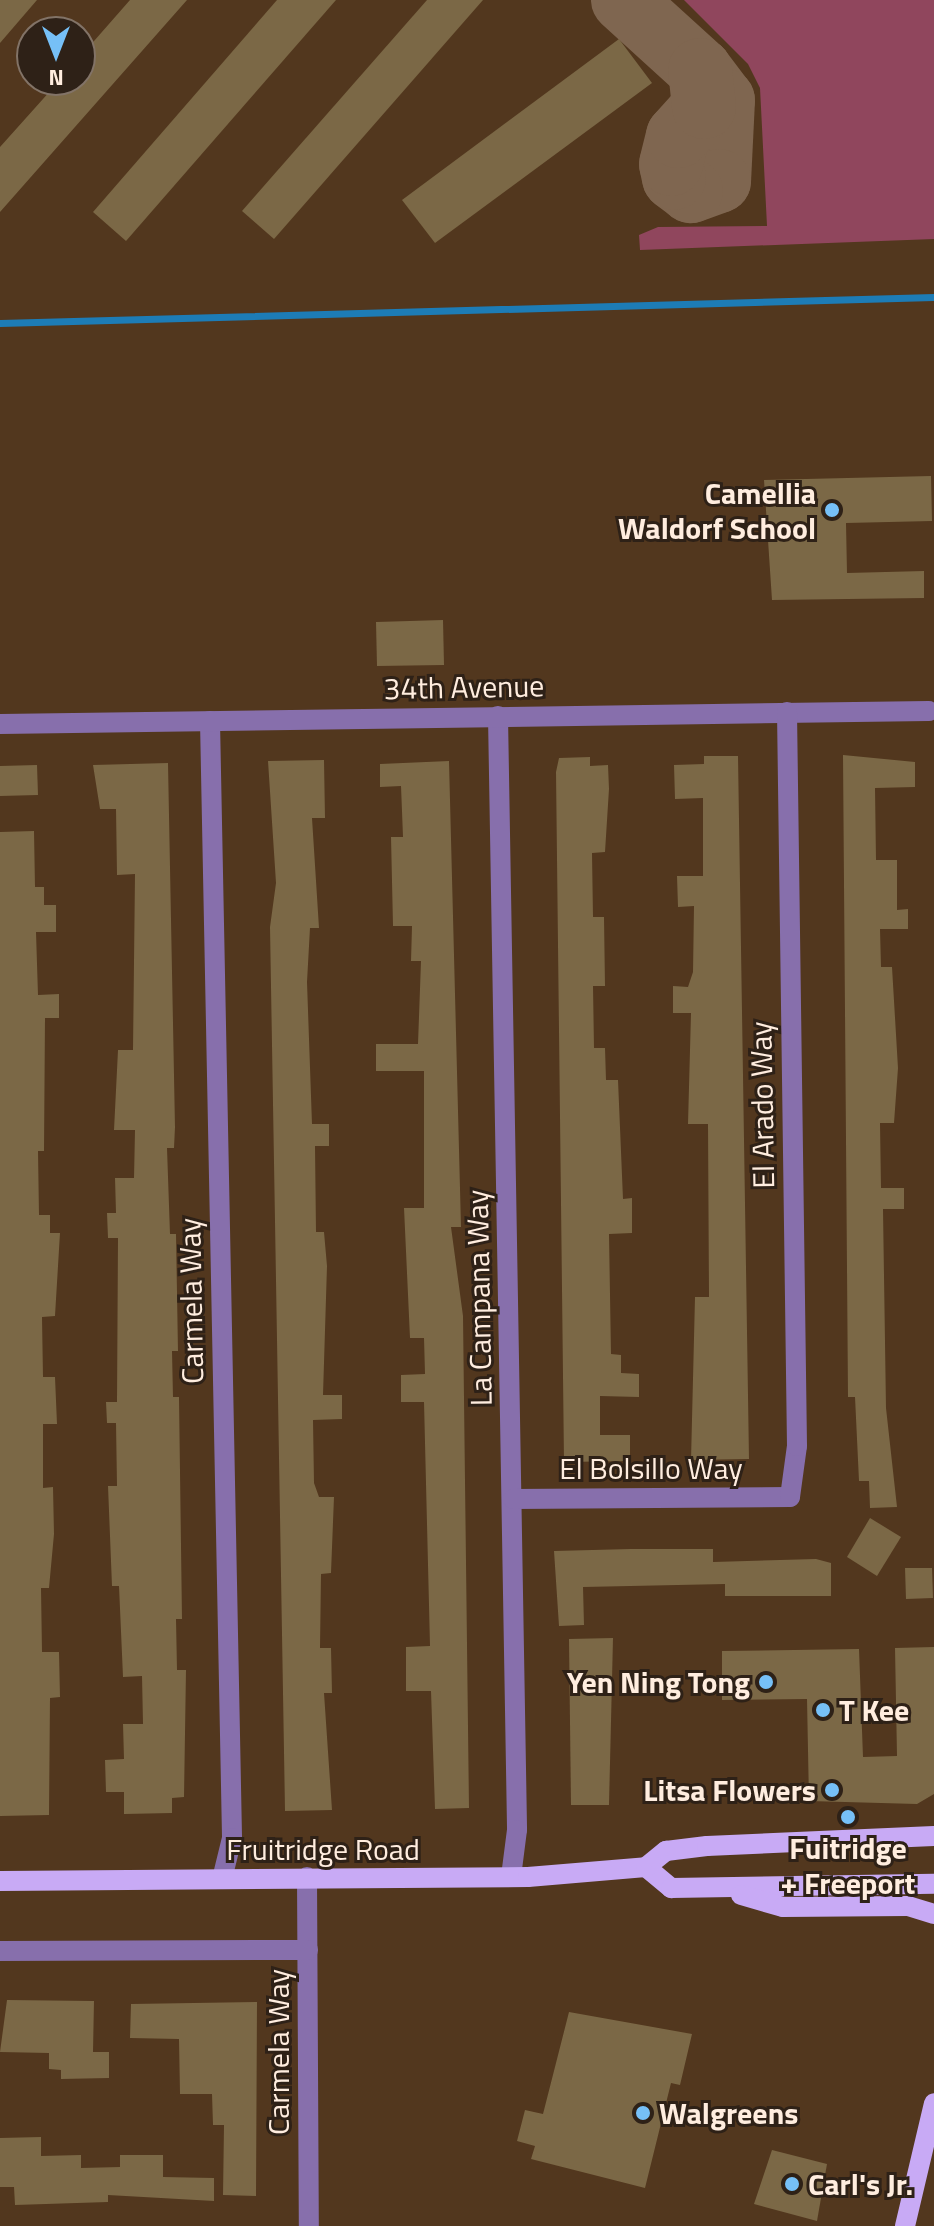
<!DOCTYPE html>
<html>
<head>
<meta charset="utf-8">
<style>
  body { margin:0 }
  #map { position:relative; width:934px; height:2226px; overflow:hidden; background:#52371e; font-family:"Titillium Web",sans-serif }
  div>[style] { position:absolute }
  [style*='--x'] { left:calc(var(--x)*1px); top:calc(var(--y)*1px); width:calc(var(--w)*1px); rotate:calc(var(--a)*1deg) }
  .green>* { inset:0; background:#90465d }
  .stream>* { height:7px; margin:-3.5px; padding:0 3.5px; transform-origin:3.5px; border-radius:3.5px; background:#1d7cb6 }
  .taxiway>* { height:64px; margin:-32px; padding:0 32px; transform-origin:32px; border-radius:32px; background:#7f6650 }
  .building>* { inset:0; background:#7b6846 }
  .minor>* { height:20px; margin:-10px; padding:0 10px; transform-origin:10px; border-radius:10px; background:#876fac }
  .major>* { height:20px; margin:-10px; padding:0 10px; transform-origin:10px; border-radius:10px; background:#c8aaf5 }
  .dots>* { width:22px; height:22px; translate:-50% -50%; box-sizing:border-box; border:4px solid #2e2117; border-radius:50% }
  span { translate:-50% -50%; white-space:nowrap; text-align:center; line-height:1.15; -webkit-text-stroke:6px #2e2117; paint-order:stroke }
  .poi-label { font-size:30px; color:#ffeddf; font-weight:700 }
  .right { translate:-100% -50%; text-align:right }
  .left { translate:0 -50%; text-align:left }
  .street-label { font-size:30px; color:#ffeddf }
  .north { position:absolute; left:16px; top:16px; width:80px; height:80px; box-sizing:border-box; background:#2e2117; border:2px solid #827367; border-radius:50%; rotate:180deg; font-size:22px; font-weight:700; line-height:32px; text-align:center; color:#ffeddf }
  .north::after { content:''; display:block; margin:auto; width:28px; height:36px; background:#76c0f7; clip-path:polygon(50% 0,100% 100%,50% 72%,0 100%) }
</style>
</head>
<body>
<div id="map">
  <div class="green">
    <i style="clip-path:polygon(684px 0,934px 0,934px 239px,640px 250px,639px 235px,658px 227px,767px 226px,760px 88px,748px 64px)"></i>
  </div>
  <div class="stream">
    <i style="--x:0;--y:323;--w:934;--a:-1.59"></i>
  </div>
  <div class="taxiway">
    <i style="--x:623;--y:0;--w:104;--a:42.3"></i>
    <i style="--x:700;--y:70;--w:38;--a:53"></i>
    <i style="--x:723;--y:100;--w:81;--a:92.8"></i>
    <i style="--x:719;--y:181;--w:30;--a:160"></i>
    <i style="--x:691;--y:191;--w:21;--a:-143"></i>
    <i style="--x:674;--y:178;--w:14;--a:-102"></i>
    <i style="--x:671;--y:164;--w:29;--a:-76"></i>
    <i style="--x:678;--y:136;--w:39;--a:-48"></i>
    <i style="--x:704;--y:107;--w:37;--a:-96"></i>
  </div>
  <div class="building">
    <i style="clip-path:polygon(0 0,37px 0,0 43px)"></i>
    <i style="clip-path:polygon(130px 0,187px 0,0 212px,0 147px,60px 80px,80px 80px,80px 57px)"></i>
    <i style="clip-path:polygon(277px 0,336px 0,126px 241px,93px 212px)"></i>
    <i style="clip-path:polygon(427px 0,483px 0,274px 239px,242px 211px)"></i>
    <i style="clip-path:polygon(619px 39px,652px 83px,435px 243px,402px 200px)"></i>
    <i style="clip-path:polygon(931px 476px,932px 521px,846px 523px,847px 573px,924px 571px,924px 598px,772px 600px,764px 480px)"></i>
    <i style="clip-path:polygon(443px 620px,444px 665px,377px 666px,376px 622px)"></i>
    <i style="clip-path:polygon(843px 755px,915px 762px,915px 787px,875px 788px,876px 860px,897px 860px,897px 910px,908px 909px,908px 929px,880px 929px,881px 967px,892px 967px,898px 1068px,894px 1123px,880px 1123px,881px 1188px,904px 1188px,904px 1209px,883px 1209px,886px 1408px,897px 1507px,870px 1508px,869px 1481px,859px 1481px,855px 1397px,848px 1397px)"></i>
    <i style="clip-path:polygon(704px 756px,738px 756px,749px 1459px,691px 1460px,695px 1297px,709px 1297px,708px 1124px,688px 1124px,691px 1013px,673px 1013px,673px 986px,688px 987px,693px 972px,694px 906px,678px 907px,677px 876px,703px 876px,703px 798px,675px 799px,674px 765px,704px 764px)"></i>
    <i style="clip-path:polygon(590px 757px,590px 766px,608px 765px,609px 789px,605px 852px,592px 853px,593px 917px,604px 917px,605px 986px,593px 986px,594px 1048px,605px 1048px,606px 1080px,618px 1080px,623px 1199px,632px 1198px,632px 1233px,609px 1234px,611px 1354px,621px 1355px,621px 1373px,639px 1374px,639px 1397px,600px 1396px,600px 1435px,630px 1435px,630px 1461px,564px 1462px,556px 772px,559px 758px)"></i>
    <i style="clip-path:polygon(324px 760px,325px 818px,312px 818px,319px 928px,310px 928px,307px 982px,312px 1124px,329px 1124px,329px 1146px,315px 1146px,316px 1232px,324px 1232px,327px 1266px,323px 1395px,342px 1395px,342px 1419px,313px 1420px,314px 1483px,319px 1497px,334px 1497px,331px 1573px,321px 1574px,320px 1648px,331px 1648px,332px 1693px,324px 1693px,332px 1810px,285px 1811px,270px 927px,276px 883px,268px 761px)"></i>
    <i style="clip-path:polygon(449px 761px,461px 1227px,451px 1227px,463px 1316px,469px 1808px,435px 1809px,431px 1691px,406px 1691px,406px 1647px,430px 1646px,424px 1402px,401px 1402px,401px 1375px,425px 1374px,424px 1338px,410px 1338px,404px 1208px,424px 1208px,424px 1071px,376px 1071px,376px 1044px,418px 1044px,421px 961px,411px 961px,412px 926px,393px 926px,391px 837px,403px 837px,401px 786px,380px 787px,380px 764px)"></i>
    <i style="clip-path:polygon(168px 763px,175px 1127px,174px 1148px,167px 1148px,170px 1234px,176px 1234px,178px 1351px,172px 1351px,173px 1397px,179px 1397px,182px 1619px,176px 1619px,177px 1670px,186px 1670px,184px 1797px,172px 1798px,172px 1813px,124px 1814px,124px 1792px,106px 1792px,105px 1760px,124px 1759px,123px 1724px,143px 1724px,142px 1676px,123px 1677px,119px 1586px,112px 1586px,108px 1486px,117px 1486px,116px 1423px,107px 1423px,106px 1402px,117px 1402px,118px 1238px,108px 1238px,107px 1213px,116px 1213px,115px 1178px,134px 1178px,135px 1130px,114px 1130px,118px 1050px,133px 1050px,135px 874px,117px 875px,116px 809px,100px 809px,93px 765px)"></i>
    <i style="clip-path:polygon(37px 765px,38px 795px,0 796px,0 766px)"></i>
    <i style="clip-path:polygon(34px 831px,35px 887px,44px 887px,44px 905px,56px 905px,56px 932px,36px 932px,38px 995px,59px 994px,59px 1018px,45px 1018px,44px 1151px,38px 1151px,39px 1215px,50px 1215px,50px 1233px,60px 1233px,55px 1316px,42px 1317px,43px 1377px,55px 1377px,57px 1424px,43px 1424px,43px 1488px,53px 1487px,54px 1534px,49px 1588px,41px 1588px,42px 1652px,59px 1652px,60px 1697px,50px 1698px,49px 1815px,0 1816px,0 832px)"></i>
    <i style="clip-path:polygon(870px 1518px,901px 1537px,877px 1576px,847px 1557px)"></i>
    <i style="clip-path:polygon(631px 1549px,713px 1549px,713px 1562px,816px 1559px,831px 1563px,831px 1596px,725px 1596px,725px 1584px,583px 1587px,584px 1625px,559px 1626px,554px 1551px)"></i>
    <i style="clip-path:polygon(905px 1568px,932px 1568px,933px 1598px,906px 1599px)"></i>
    <i style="clip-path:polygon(613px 1638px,609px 1805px,571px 1805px,569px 1639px)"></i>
    <i style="clip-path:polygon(934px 1647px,934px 1794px,917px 1804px,809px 1801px,807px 1699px,722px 1700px,722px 1651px,859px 1649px,863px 1757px,897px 1756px,895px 1648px)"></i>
    <i style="clip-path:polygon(7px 2000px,94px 2001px,93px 2052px,109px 2052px,109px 2078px,61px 2079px,61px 2070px,49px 2069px,49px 2053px,0 2052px)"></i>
    <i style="clip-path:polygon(257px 2002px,256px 2196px,223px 2195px,224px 2125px,213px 2125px,212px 2094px,180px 2094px,179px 2039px,130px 2038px,131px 2004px)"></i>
    <i style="clip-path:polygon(569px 2012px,692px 2034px,680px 2085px,671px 2083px,645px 2188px,531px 2159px,535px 2146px,517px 2141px,525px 2110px,543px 2114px)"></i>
    <i style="clip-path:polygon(41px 2137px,41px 2156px,81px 2155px,81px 2168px,120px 2167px,120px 2155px,163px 2155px,163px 2177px,214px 2178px,214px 2201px,108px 2195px,108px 2202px,15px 2205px,14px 2187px,0 2187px,0 2138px)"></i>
    <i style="clip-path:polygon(772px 2150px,827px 2164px,817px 2221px,754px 2204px)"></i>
  </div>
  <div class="minor">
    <i style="--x:498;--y:716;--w:1114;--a:89.02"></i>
    <i style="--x:517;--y:1830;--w:47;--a:97.3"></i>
    <i style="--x:210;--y:721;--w:1117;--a:88.87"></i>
    <i style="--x:232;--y:1838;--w:42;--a:103.7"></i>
    <i style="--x:0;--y:724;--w:929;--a:-0.8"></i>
    <i style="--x:513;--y:1499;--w:277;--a:-0.4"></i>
    <i style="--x:790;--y:1497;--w:51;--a:-82.2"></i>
    <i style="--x:797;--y:1446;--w:734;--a:-90.78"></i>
    <i style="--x:307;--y:1877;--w:349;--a:89.7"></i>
    <i style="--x:0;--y:1951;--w:308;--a:-0.2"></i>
  </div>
  <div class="major">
    <i style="--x:646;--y:1867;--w:33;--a:40"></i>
    <i style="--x:671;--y:1888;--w:263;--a:-0.9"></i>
    <i style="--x:0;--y:1881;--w:528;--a:-0.43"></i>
    <i style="--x:528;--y:1877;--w:118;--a:-4.8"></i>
    <i style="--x:646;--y:1867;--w:26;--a:-39"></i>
    <i style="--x:666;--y:1851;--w:41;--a:-7"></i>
    <i style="--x:707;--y:1846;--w:227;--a:-2.5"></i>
    <i style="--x:741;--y:1895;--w:44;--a:15.9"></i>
    <i style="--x:783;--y:1907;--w:125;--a:-0.5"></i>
    <i style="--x:908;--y:1906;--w:27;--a:17"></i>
    <i style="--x:905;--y:2226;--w:126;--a:-76.7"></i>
  </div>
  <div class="dots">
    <i style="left:832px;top:510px;background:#76c0f7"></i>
    <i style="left:766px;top:1682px;background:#76c0f7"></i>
    <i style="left:823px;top:1710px;background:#76c0f7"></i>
    <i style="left:832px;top:1790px;background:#76c0f7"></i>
    <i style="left:848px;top:1817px;background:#76c0f7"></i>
    <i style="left:643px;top:2113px;background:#76c0f7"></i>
    <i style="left:792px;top:2184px;background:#76c0f7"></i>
  </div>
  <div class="poi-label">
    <span class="right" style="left:816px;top:510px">Camellia<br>Waldorf School</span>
    <span class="right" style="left:750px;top:1682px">Yen Ning Tong</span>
    <span class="left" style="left:839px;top:1710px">T Kee</span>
    <span class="right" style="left:816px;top:1790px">Litsa Flowers</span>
    <span style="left:848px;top:1865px">Fuitridge<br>+ Freeport</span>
    <span class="left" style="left:659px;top:2113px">Walgreens</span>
    <span class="left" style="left:808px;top:2184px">Carl's Jr.</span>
  </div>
  <div class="street-label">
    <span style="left:464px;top:687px;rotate:-1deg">34th Avenue</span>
    <span style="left:762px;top:1105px;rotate:-91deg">El Arado Way</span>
    <span style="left:479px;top:1298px;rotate:-91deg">La Campana Way</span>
    <span style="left:191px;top:1301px;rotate:-91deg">Carmela Way</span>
    <span style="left:651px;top:1468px">El Bolsillo Way</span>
    <span style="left:323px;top:1849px">Fruitridge Road</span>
    <span style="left:278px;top:2052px;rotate:-90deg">Carmela Way</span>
  </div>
  <div class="north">N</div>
</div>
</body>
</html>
